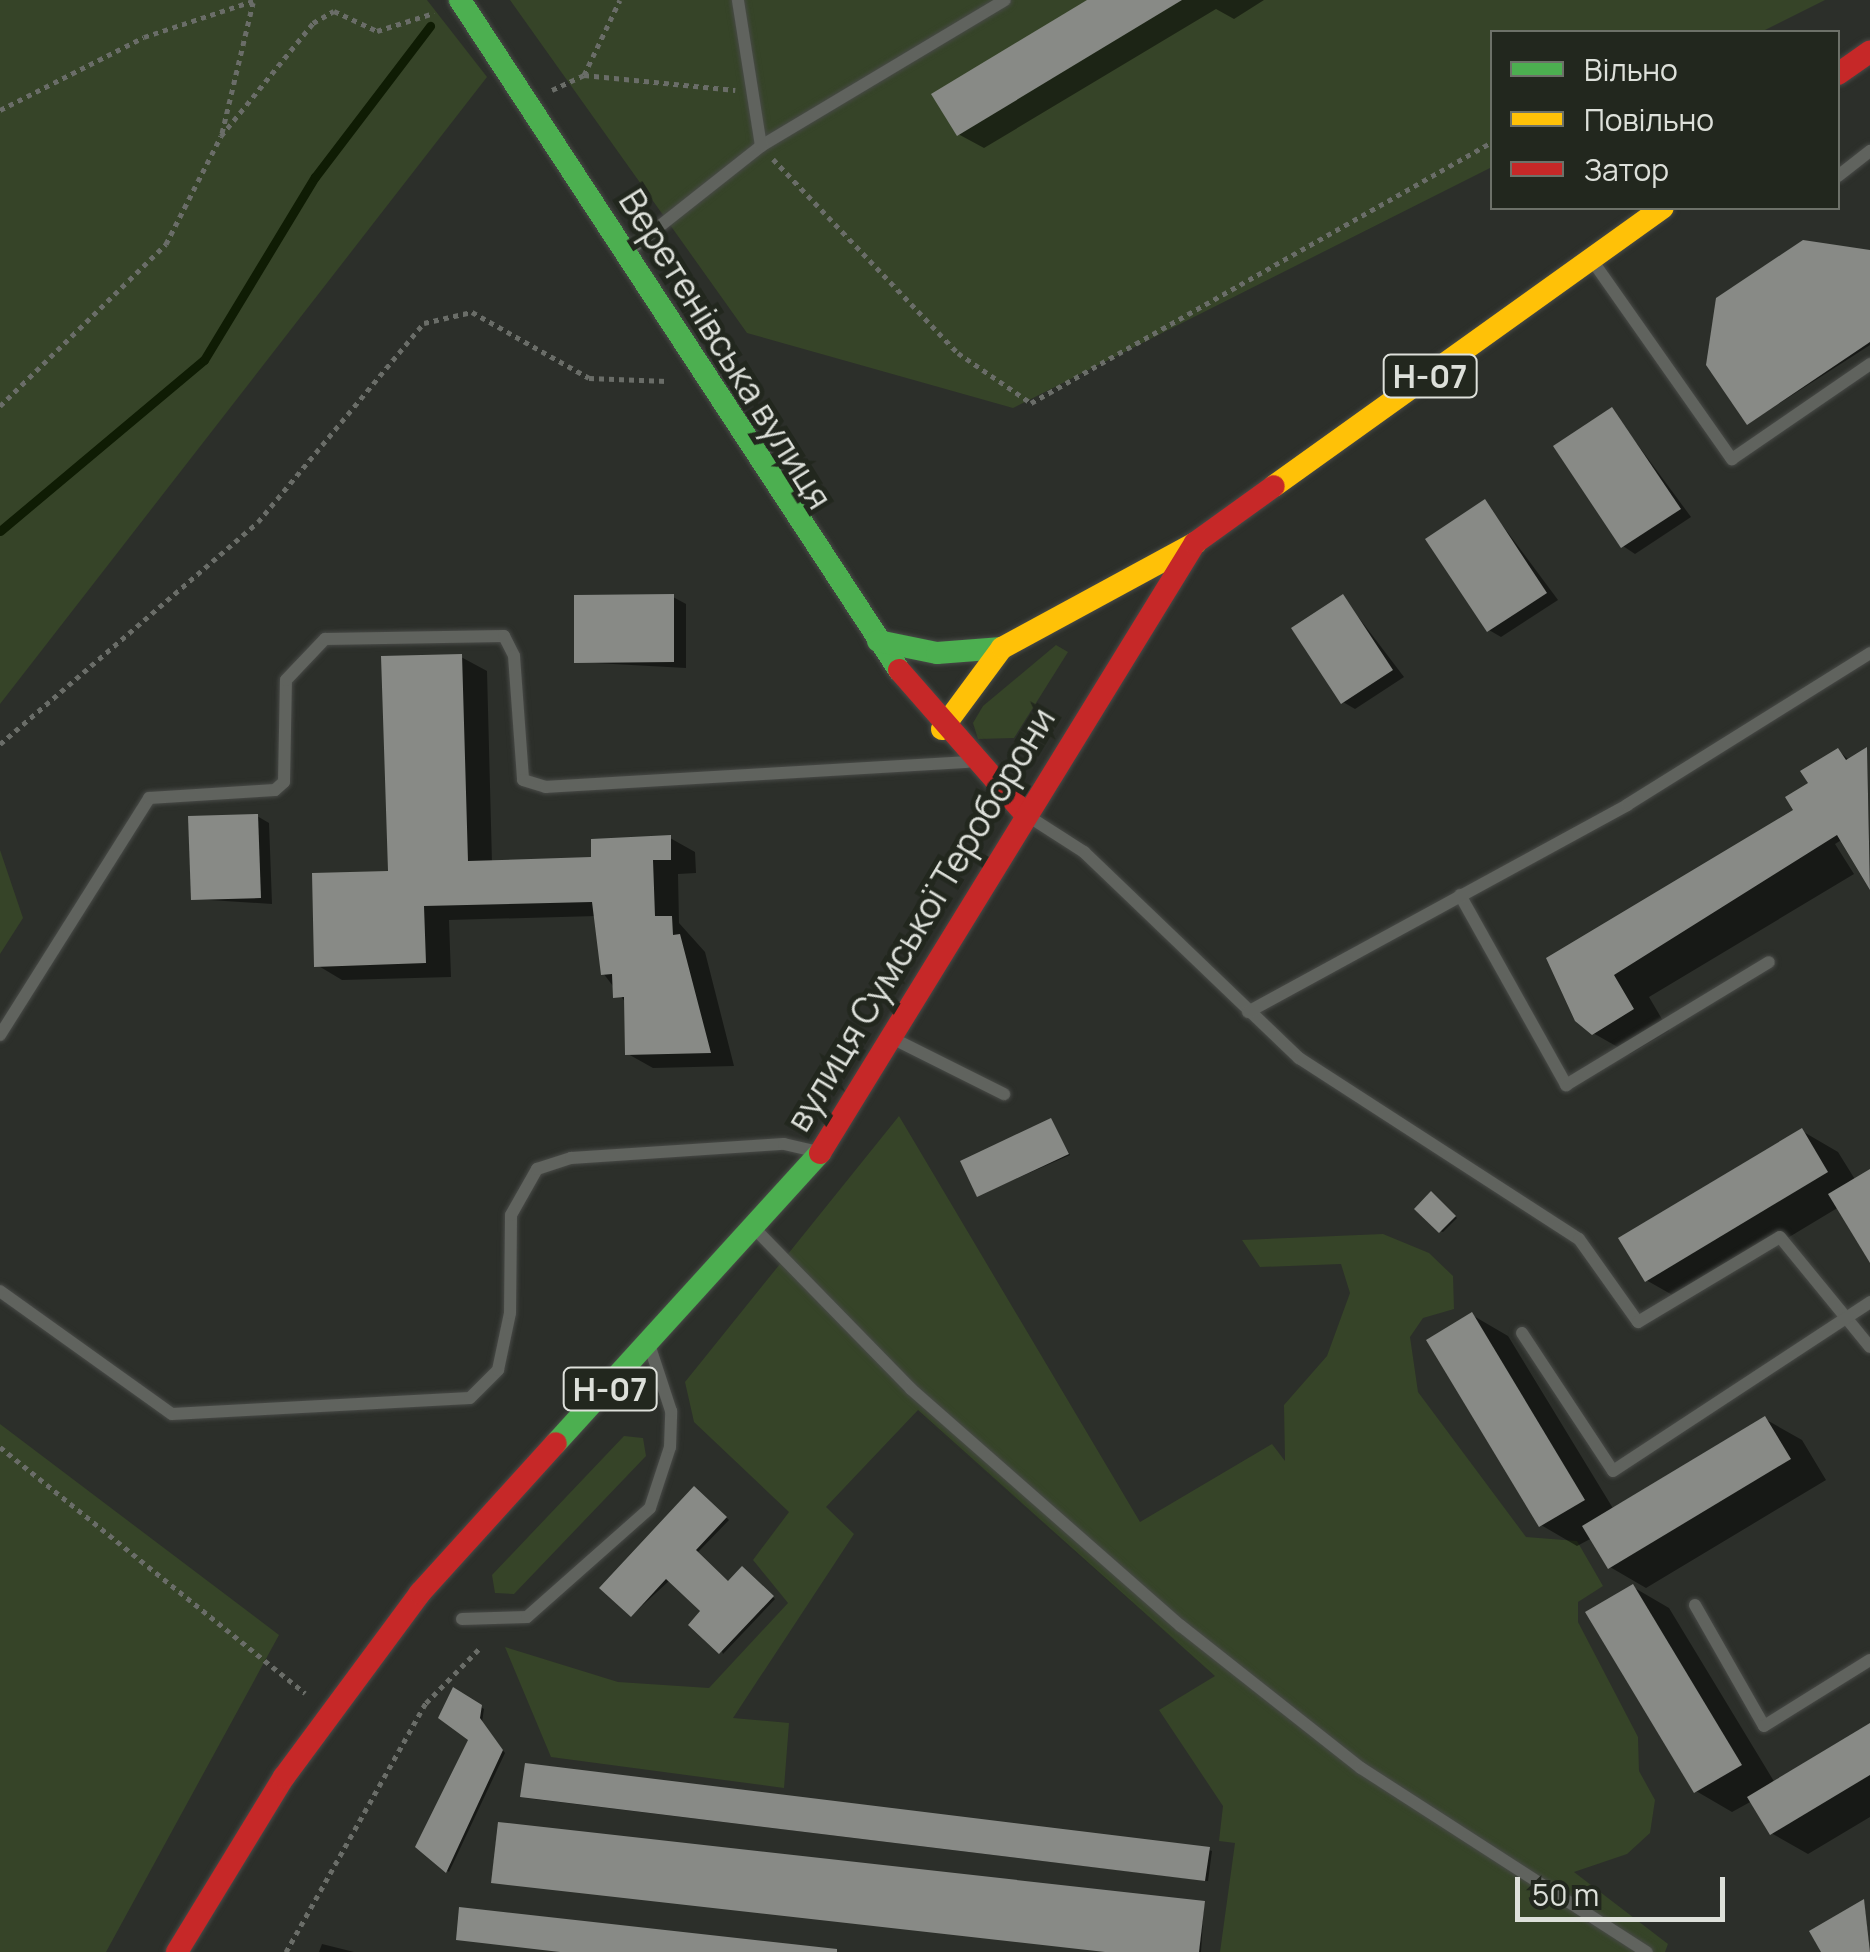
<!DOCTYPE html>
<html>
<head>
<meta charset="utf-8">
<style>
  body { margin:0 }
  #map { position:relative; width:1870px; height:1952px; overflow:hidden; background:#2c2f2a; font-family:Manrope,sans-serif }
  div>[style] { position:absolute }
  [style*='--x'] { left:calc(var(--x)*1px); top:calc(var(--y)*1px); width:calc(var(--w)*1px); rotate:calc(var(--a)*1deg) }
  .green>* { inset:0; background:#364428 }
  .shadow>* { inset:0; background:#0007 }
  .stream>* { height:9px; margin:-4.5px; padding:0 4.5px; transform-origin:4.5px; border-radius:4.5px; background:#0f1c04 }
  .building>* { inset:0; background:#888a86 }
  .path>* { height:5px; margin-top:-2.5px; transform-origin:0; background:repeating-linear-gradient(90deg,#6a6d68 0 5px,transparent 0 10px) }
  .roads { filter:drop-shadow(0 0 2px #484a47) drop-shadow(0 0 2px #484a47) }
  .lane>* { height:12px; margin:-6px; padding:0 6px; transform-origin:6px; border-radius:6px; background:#60635e }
  .fast>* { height:22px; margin:-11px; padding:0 11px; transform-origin:11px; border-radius:11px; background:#4caf50 }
  .slow>* { height:22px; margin:-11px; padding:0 11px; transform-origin:11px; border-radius:11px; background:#ffc107 }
  .jam>* { height:22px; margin:-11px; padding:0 11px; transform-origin:11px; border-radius:11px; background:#c62828 }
  span { translate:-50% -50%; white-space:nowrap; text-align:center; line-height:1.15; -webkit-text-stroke:10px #22271e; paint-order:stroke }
  .shield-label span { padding:2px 8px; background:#22271e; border:2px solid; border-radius:8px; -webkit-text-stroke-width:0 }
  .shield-label { font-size:32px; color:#dde0da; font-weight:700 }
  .street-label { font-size:35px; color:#dde0da }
  .legend { position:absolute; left:1490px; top:30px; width:350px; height:180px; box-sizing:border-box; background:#22271e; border:2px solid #6d7169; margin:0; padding:12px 18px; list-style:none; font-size:30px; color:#dde0da }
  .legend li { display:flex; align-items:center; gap:20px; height:50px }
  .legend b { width:50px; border:2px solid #6d7169 }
  .scale { position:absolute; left:1515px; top:1877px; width:210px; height:45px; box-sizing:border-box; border:5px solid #dde0da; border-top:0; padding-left:12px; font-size:30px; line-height:35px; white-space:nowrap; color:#dde0da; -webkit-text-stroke:8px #22271e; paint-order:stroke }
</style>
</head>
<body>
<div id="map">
  <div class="green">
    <i style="clip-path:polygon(0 0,427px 0,487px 77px,0 704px)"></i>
    <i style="clip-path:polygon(510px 0,1825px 0,1761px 32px,1492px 32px,1492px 167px,1013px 408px,747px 333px)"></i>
    <i style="clip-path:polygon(1056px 645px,1068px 652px,1014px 738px,978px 739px,973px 723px,983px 706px)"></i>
    <i style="clip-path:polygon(0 850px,23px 918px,0 954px)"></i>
    <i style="clip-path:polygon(899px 1116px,1140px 1522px,1272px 1444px,1285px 1461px,1284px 1405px,1327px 1356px,1350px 1293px,1341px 1264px,1260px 1267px,1242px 1240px,1383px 1234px,1429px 1253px,1453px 1276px,1454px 1309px,1423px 1318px,1410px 1337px,1418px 1392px,1526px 1537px,1577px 1541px,1603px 1586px,1578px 1602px,1578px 1622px,1638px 1737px,1639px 1771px,1655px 1800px,1650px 1833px,1627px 1854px,1574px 1872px,1668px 1944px,1665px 1952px,1220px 1952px,1235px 1843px,1219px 1841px,1223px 1806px,1159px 1710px,1215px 1676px,918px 1410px,826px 1507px,854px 1534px,733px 1718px,789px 1723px,784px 1788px,551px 1757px,505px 1647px,618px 1682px,709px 1688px,788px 1603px,753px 1560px,789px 1512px,694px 1422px,685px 1382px)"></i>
    <i style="clip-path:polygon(0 1424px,279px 1635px,106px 1952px,0 1952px)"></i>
    <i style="clip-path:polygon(624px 1436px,643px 1438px,646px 1456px,514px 1594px,495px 1593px,492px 1575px)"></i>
  </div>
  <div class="shadow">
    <i style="clip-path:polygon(1092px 0,1264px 0,1234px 19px,1216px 9px,984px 148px,958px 134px)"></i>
    <i style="clip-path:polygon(1870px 252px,1870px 345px,1749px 423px)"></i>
    <i style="clip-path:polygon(1612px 410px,1691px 517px,1635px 554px,1623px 546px)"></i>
    <i style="clip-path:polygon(1485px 502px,1558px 600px,1501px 637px,1489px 630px)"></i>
    <i style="clip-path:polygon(673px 597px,686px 604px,686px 668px,577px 662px)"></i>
    <i style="clip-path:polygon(1343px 597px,1404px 677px,1355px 709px,1343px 702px)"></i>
    <i style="clip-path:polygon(461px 657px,487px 671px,492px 863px,594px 860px,670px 838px,695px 852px,696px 873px,678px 874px,679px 923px,705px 952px,734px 1066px,653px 1068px,628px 1054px,626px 1003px,603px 973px,597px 916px,449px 920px,451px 977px,342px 980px,317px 965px,390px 873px)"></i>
    <i style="clip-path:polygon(1867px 750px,1870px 885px,1843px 839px,1835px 844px,1854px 874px,1649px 997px,1669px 1031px,1630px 1054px,1593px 1033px,1549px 959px,1797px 811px,1839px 751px,1850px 761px)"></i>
    <i style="clip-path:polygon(257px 816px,269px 823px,272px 904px,194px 899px)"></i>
    <i style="clip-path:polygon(1051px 1120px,1070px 1155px,979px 1195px)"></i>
    <i style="clip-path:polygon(1802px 1131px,1838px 1152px,1856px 1181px,1870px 1172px,1870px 1258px,1839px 1207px,1683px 1301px,1646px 1280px)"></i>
    <i style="clip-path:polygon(1434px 1196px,1457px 1218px,1443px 1232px,1440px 1231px)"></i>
    <i style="clip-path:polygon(1472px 1315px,1508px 1336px,1614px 1510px,1765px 1419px,1802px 1440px,1826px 1480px,1646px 1588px,1610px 1567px,1592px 1538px,1577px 1546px,1541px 1525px)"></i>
    <i style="clip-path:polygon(698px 1491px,729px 1520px,697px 1553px,729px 1583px,745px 1571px,775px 1599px,723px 1654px,704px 1610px,670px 1580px,632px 1615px)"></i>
    <i style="clip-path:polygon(1633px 1587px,1669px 1608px,1775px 1783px,1870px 1726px,1870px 1817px,1808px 1854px,1771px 1833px,1752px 1801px,1732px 1812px,1696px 1791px)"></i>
    <i style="clip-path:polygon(454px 1690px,484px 1709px,482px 1722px,505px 1753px,449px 1872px,418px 1846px,471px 1739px)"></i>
    <i style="clip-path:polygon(526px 1798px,1209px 1850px,1212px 1851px,1208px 1881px)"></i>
    <i style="clip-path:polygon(1864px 1902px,1870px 1952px,1824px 1952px)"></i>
    <i style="clip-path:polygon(1204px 1904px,1201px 1952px,1108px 1952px)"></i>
    <i style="clip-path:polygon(322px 1944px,354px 1952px,319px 1952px)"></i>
  </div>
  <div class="stream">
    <i style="--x:0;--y:531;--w:266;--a:-40"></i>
    <i style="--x:204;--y:360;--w:214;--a:-58.8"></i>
    <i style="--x:315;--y:177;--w:190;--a:-52.7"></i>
  </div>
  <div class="building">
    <i style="clip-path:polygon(1087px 0,1182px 0,957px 136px,931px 94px)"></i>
    <i style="clip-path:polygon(1803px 240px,1870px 250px,1870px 342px,1747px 425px,1706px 365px,1716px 298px)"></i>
    <i style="clip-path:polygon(1612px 407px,1681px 509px,1621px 548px,1553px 446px)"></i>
    <i style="clip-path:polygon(1485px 499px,1547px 593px,1487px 632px,1425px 539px)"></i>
    <i style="clip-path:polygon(674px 594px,674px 662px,574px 663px,574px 595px)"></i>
    <i style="clip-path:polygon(1343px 594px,1393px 670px,1341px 704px,1291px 628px)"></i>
    <i style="clip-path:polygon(462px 654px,468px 861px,591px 857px,591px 839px,671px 835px,671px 860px,653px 860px,655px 916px,672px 916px,673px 935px,680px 934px,711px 1053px,625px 1055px,624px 997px,613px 998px,612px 974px,601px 975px,592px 902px,424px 906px,426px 963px,314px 967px,312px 873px,388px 871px,381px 656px)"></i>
    <i style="clip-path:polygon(1867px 747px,1870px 890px,1837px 835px,1614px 975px,1634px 1009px,1592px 1035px,1575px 1021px,1546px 958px,1793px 810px,1785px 797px,1808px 783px,1800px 771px,1838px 748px,1846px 760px)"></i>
    <i style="clip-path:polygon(258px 814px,261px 898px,191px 900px,188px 816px)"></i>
    <i style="clip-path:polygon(1051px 1118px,1069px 1154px,977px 1197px,960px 1161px)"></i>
    <i style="clip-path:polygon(1802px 1128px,1828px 1172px,1645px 1282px,1618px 1238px)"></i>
    <i style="clip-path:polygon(1870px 1169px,1870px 1263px,1828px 1194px)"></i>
    <i style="clip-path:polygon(1431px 1191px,1456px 1216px,1439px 1233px,1414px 1209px)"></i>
    <i style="clip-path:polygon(1472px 1312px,1585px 1500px,1539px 1527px,1426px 1340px)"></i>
    <i style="clip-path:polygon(1765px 1416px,1791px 1459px,1608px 1569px,1582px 1526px)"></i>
    <i style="clip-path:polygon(694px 1486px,727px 1517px,696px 1550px,728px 1581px,742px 1566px,774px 1596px,719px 1654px,688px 1625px,700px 1611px,666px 1579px,631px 1617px,599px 1588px)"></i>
    <i style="clip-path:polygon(1633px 1584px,1742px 1765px,1694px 1793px,1585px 1612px)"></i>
    <i style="clip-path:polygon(453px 1687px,482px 1705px,480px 1718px,503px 1750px,446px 1873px,415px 1847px,468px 1740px,438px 1718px)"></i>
    <i style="clip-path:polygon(1870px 1723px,1870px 1775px,1770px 1835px,1747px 1797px)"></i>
    <i style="clip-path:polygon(525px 1763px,1210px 1847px,1205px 1881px,520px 1797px)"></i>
    <i style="clip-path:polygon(498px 1822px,1205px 1901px,1199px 1952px,1105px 1952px,491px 1883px)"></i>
    <i style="clip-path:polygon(1864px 1899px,1870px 1952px,1821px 1952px,1809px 1931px)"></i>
    <i style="clip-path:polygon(459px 1907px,837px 1949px,837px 1952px,560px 1952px,456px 1940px)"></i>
  </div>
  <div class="path">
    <i style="--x:584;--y:75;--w:152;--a:5.7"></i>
    <i style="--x:552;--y:90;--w:35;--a:-25"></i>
    <i style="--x:584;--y:75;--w:83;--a:-64.4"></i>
    <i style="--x:0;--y:110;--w:161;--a:-26.9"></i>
    <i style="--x:144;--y:37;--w:115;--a:-18.3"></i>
    <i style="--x:222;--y:133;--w:134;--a:-76.6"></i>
    <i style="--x:773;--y:159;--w:268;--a:46.4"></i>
    <i style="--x:958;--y:353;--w:88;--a:34.4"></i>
    <i style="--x:1031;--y:403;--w:530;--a:-29.52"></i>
    <i style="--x:0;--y:406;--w:232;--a:-44.3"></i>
    <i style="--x:166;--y:244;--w:121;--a:-63"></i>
    <i style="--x:221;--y:136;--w:146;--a:-50.8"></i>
    <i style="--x:313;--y:23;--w:24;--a:-30"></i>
    <i style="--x:334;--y:11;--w:47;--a:24.9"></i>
    <i style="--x:377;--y:31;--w:60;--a:-17.5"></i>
    <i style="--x:0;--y:744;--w:340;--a:-40.7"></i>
    <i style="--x:258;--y:522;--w:259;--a:-50.2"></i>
    <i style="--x:424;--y:323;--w:49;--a:-12.9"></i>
    <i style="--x:472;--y:312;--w:134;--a:29.4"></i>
    <i style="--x:589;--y:378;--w:78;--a:2.2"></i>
    <i style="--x:0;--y:1447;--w:392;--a:38.9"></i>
    <i style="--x:286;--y:1952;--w:286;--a:-60.7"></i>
    <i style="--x:426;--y:1703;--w:78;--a:-45.5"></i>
  </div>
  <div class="roads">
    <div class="lane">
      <i style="--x:761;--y:146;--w:284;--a:-30.9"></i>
      <i style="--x:1838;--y:176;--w:41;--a:-38"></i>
      <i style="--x:627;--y:252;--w:171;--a:-38.3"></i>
      <i style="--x:761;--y:146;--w:148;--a:-99"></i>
      <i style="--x:1594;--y:263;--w:240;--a:54.9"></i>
      <i style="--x:1732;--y:459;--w:168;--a:-34.5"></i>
      <i style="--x:1031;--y:818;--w:63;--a:32.7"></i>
      <i style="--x:1084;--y:852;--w:298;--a:43.8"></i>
      <i style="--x:1299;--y:1058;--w:333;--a:32.9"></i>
      <i style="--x:1579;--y:1239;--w:102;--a:54.6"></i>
      <i style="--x:1638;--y:1322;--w:165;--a:-30.9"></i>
      <i style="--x:1780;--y:1237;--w:142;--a:50.7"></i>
      <i style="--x:1460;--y:895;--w:218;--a:60.8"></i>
      <i style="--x:1566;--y:1085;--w:237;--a:-31.2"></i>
      <i style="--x:1248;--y:1012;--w:432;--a:-28.6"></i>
      <i style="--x:1627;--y:805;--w:287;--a:-32"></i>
      <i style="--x:0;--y:1035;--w:280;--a:-57.8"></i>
      <i style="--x:149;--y:798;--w:126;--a:-3.6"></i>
      <i style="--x:275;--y:790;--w:12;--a:-42"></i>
      <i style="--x:284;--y:782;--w:102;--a:-88.9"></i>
      <i style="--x:286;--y:680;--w:57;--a:-46.4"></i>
      <i style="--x:325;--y:639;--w:179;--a:-1"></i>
      <i style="--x:504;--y:636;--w:22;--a:63"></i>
      <i style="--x:514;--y:656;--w:124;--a:85.8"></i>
      <i style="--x:523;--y:780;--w:24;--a:17"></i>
      <i style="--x:546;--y:787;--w:422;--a:-3.4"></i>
      <i style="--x:896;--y:1040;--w:121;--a:26.6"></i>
      <i style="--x:756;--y:1230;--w:222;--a:45.7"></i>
      <i style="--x:911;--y:1389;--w:359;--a:41.3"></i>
      <i style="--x:1181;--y:1626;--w:229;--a:38.3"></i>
      <i style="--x:1361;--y:1768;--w:340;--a:32.8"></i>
      <i style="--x:0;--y:1291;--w:211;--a:35.6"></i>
      <i style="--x:172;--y:1414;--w:298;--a:-3.1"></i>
      <i style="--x:470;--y:1398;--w:40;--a:-45"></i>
      <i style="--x:498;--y:1370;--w:58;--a:-78.1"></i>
      <i style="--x:510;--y:1313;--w:98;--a:-89.4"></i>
      <i style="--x:511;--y:1215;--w:53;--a:-60.5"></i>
      <i style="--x:537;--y:1169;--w:36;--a:-18"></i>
      <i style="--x:571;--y:1158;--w:213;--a:-3.8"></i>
      <i style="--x:784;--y:1144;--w:31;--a:13"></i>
      <i style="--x:1522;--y:1333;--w:165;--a:56.6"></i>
      <i style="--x:1613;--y:1471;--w:308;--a:-33.3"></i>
      <i style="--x:1695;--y:1605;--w:139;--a:60.3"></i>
      <i style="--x:1764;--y:1726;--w:125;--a:-31.9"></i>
      <i style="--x:462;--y:1619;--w:65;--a:-1.8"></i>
      <i style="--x:527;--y:1617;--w:164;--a:-41.5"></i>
      <i style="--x:650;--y:1508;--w:64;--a:-71.8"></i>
      <i style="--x:670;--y:1447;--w:36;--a:-88"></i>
      <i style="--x:671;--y:1411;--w:67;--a:-108.2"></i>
    </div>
    <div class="fast">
      <i style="--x:460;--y:0;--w:801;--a:56.77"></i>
      <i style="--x:878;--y:641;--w:60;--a:11.5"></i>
      <i style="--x:937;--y:653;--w:65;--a:-4.4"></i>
      <i style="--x:556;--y:1443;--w:392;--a:-47.7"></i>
    </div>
    <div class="slow">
      <i style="--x:1274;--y:486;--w:478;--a:-35.6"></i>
      <i style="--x:942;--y:729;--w:101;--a:-53.5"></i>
      <i style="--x:1002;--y:648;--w:220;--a:-28.5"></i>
    </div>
    <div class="jam">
      <i style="--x:1838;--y:74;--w:39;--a:-35"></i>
      <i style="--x:899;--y:670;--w:191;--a:48.8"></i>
      <i style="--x:820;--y:1153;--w:716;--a:-58.42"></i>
      <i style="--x:1195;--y:543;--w:97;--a:-35.8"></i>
      <i style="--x:177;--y:1952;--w:205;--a:-58.6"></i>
      <i style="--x:284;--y:1777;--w:229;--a:-53.5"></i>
      <i style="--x:420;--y:1593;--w:202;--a:-47.8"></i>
    </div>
  </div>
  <div class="shield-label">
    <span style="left:1430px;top:376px">Н-07</span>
    <span style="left:610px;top:1389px">Н-07</span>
  </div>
  <div class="street-label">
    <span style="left:726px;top:349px;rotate:58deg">Веретенівська вулиця</span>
    <span style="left:920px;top:919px;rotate:-59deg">вулиця Сумської Тероборони</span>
  </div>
  <ul class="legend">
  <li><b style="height:12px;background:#4caf50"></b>Вільно</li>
  <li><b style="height:12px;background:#ffc107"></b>Повільно</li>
  <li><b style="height:12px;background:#c62828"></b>Затор</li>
  </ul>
  <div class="scale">50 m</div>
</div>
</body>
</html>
